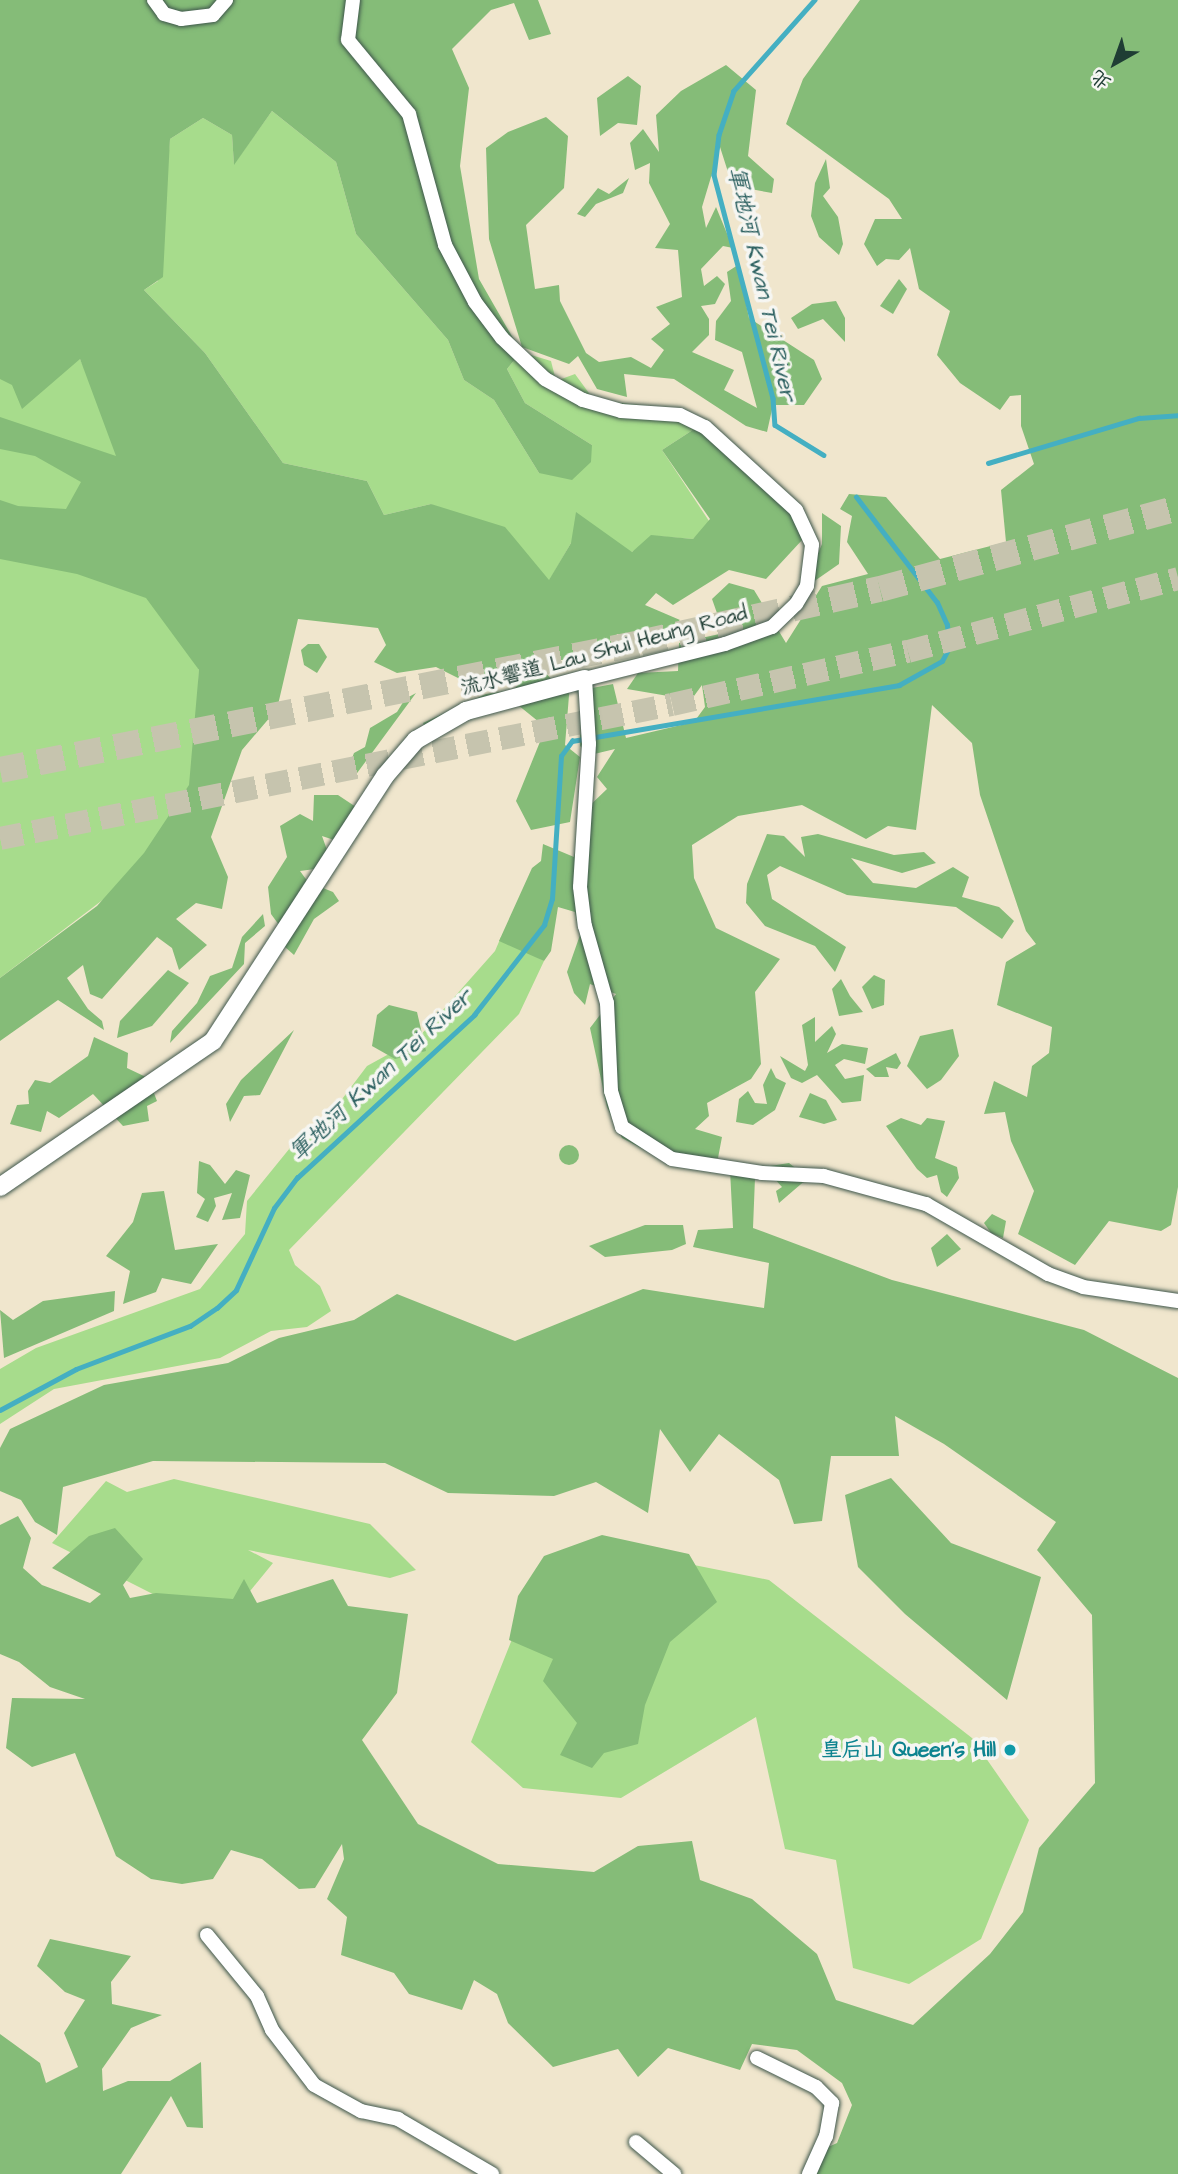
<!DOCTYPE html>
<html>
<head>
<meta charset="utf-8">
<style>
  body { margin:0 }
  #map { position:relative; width:1178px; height:2174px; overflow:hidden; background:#f0e6cd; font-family:"Architects Daughter","LXGW WenKai TC",sans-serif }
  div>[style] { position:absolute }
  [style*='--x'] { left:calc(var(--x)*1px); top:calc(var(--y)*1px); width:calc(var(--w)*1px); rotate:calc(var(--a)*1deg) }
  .green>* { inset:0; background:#a7dc8c }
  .forest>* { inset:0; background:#85bc78 }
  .round { border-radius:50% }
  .stream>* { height:4.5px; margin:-2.25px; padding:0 2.25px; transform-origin:2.25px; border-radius:2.25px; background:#44afc2 }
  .trunk-tunnel>* { height:23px; margin-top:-11.5px; transform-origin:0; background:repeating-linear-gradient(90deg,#c6c4ae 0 23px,transparent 0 34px) }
  .motorway-tunnel>* { height:26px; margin-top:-13px; transform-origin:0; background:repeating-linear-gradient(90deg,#c6c4ae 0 26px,transparent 0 39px) }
  .roads { filter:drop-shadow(0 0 2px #3e564b) drop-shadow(0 0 2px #3e564b) }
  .minor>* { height:14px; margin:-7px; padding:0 7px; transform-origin:7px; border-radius:7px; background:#fff }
  .tertiary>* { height:18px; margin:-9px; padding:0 9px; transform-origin:9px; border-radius:9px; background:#fff }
  .dots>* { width:19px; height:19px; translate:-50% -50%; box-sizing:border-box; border:4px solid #f6f6f2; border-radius:50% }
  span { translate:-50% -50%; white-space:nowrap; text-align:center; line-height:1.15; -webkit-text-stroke:7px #f6f6f2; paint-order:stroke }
  .street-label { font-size:21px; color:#1f3d34 }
  .culture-label { font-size:21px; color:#0d838f; font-weight:700 }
  .right { translate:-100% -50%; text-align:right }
  .water-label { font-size:23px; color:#2a5f5f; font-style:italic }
  .north { position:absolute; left:1080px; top:28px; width:70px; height:70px; -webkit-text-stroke:5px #f6f6f2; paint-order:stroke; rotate:220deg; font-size:19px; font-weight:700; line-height:28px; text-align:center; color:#1f3d34 }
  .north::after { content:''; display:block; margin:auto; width:24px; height:32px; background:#1f3d34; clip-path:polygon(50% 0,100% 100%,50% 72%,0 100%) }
</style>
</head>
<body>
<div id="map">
  <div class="green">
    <i style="clip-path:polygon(272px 111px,336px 162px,356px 234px,448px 340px,464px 380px,494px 400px,539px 473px,592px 445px,525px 403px,507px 369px,521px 352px,551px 361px,556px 381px,575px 374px,594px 400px,657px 407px,702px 424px,662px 450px,711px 524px,693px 539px,655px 536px,632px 552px,571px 543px,549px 581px,431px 504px,384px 515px,367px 481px,283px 463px,205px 353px,144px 290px,158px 281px,170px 139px,203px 118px,232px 135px,234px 164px)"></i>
    <i style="clip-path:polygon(80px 359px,127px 461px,71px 514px,0 504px,0 367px)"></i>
    <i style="clip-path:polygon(0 554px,89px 571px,163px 604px,199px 670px,195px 803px,167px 851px,0 978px)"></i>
    <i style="clip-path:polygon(501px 937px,544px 961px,519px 1014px,289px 1250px,295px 1265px,320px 1286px,331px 1311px,307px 1327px,271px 1331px,220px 1358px,54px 1389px,0 1424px,0 1369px,36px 1348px,200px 1289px,245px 1234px,247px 1201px,294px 1143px,321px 1127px,367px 1066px,418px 1038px,495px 951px)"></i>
    <i style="clip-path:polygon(174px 1479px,370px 1524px,416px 1570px,390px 1578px,248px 1550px,273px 1563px,220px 1628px,52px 1543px,106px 1481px,127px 1492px)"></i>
    <i style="clip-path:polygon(589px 1544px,769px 1580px,972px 1738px,1029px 1820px,981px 1939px,909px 1984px,853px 1968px,836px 1860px,785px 1849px,756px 1717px,621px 1798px,523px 1788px,471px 1742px,536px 1579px)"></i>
  </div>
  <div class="forest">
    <i style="clip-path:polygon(0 0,538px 0,551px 34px,529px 40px,514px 3px,491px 10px,452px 49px,469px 88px,460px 166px,479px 279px,521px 352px,507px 369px,525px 403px,592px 445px,591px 462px,572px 480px,539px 473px,494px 400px,464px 380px,448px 340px,356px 234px,336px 162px,272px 111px,234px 165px,232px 135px,203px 118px,170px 139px,163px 277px,144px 290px,205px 353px,283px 463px,367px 481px,384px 515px,431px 504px,505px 527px,549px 580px,571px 543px,576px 512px,632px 552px,651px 535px,693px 539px,710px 519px,662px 450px,702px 424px,789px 511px,803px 539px,766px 579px,729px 570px,673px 605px,656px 593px,645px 605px,680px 620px,658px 637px,617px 634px,610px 652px,538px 664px,552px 680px,570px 683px,565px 745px,580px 757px,570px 822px,531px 830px,516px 801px,550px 717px,539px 722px,518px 705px,425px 728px,423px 723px,486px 694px,513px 690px,525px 678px,526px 667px,464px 681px,436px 667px,397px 673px,374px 662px,386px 645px,378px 628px,298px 619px,277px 709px,242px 750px,211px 837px,228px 877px,222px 909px,196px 903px,176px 919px,207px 945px,179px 970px,172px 948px,157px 937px,102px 999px,90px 994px,83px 965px,67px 978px,88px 1009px,102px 1021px,104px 1030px,58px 1000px,0 1041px,0 978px,97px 906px,144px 853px,189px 785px,199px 670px,146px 598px,77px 574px,0 559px,0 500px,18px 506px,66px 509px,81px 482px,35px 456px,0 449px,0 417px,116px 456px,80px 359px,22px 409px,12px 385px,0 379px)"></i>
    <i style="clip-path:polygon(860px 0,1178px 0,1178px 1187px,1171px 1225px,1161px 1231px,1109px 1221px,1075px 1265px,1018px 1234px,1034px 1191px,1011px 1141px,1005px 1112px,984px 1114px,994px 1081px,1027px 1097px,1032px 1066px,1049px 1053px,1052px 1027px,997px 1005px,1006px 962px,1036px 944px,1026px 931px,980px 795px,972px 743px,932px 705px,916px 830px,888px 826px,866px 839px,802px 805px,738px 816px,692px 845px,694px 878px,716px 928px,780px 959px,755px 992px,761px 1064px,751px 1079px,707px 1103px,709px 1116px,695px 1129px,722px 1137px,718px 1158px,678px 1167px,622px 1138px,607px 1107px,590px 1028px,616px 994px,590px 984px,585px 1005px,574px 993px,567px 972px,580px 935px,575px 912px,558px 907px,551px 951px,544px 961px,499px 941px,532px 868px,541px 861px,543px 844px,574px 857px,584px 811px,607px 789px,597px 777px,615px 749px,590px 755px,580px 746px,580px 708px,592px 688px,613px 684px,626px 738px,694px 722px,705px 707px,702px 685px,681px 714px,674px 697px,627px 689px,638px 673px,678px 671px,679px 643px,724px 633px,712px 599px,729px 583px,754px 590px,786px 643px,822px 586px,868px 574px,847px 542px,852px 516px,840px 509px,849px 494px,886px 497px,940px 559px,1006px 542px,1001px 490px,1034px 464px,1021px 426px,1021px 395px,1010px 396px,1000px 410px,960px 383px,937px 355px,950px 311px,919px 289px,910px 248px,899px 260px,886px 259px,877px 266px,864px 244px,875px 219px,902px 219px,889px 199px,786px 124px,803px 79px)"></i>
    <i style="clip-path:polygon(726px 65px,756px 90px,748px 156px,774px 179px,772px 193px,740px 187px,728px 172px,720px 147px,702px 207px,706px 228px,716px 207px,733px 248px,723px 246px,701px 269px,704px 286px,717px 276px,725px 284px,715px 304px,701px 306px,709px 319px,709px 335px,692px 352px,734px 370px,724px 390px,757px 408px,742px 352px,715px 340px,716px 321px,731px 301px,727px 272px,738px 265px,749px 318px,814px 360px,822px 379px,804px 405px,773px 405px,767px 432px,746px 426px,674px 379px,624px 374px,627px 397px,597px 389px,578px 356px,569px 364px,522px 347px,489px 239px,486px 148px,508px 132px,546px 117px,568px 136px,564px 188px,526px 225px,535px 289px,559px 285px,560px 301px,586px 353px,599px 362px,631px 357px,651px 368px,664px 350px,651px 339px,670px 324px,656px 307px,682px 297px,678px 250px,655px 248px,670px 224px,649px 183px,650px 163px,635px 170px,630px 143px,643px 129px,659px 152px,656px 115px,681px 91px)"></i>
    <i style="clip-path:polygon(628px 76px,641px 86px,637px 125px,618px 123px,600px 136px,597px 98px)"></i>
    <i style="clip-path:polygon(826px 159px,830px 188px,823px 196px,838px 217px,843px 244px,839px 255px,819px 237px,811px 216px,815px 183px)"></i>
    <i style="clip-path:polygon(629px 178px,623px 193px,596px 204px,585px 217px,577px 214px,598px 188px,609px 194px)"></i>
    <i style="clip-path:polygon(899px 279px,907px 289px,893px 314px,880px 306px)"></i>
    <i style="clip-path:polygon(836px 301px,845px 318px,845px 342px,823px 319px,798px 329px,791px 318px,812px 304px)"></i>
    <i style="clip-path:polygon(822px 513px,841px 526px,839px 564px,803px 589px,822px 544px)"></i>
    <i style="clip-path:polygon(308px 644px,319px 644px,327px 657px,317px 673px,304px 665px,301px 650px)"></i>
    <i style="clip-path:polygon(416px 693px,352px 780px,345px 776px,354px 753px,365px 747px,370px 728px,397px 712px,405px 699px)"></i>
    <i style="clip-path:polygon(314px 795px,338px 795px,356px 807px,337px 841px,322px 836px,327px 850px,315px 869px,300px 871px,308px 882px,333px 892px,339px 901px,314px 919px,294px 955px,276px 939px,282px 929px,271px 914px,268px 887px,287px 857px,280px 826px,300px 814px,313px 821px)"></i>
    <i style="clip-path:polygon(767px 834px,784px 836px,805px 857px,801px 837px,818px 834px,894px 855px,924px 852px,936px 863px,902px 873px,851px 858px,873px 883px,916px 888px,953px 867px,969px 877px,962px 897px,999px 907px,1014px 921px,1002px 939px,956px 907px,847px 895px,780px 866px,767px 875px,772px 899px,846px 947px,835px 972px,815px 946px,765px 926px,746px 903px,747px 884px)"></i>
    <i style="clip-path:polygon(263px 914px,265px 926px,245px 943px,244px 964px,170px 1043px,172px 1031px,197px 1003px,210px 976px,232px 968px,242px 937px)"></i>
    <i style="clip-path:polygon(168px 970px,189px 983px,152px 1026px,117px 1038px,120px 1021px)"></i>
    <i style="clip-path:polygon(874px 975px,885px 980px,884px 1005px,872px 1009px,862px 987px)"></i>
    <i style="clip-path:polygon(841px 979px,850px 996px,863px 1012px,839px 1016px,832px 989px)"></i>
    <i style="clip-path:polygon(389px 1005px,417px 1012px,426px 1051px,395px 1059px,372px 1046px,377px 1015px)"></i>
    <i style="clip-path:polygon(815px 1017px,815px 1042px,832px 1026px,836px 1034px,827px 1053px,842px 1044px,868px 1048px,865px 1064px,844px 1059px,835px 1065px,845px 1079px,864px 1075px,861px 1101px,842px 1103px,817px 1075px,802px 1083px,791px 1078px,780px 1056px,805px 1071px,808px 1065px,802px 1025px)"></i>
    <i style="clip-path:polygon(953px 1029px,959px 1056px,941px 1080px,927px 1089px,907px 1066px,920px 1036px)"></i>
    <i style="clip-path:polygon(294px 1030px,260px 1095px,244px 1096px,230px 1122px,226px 1104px,241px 1080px)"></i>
    <i style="clip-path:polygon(94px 1037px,128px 1053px,127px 1068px,148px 1078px,157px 1101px,147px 1106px,149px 1121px,123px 1126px,93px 1094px,59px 1118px,47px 1111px,41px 1132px,10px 1124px,17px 1105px,29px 1104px,28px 1091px,35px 1080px,50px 1083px,88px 1056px)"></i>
    <i style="clip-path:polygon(896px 1053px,901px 1063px,897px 1069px,886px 1067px,889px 1077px,875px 1077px,866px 1069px)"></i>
    <i style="clip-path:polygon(771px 1068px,776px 1078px,786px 1083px,775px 1110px,753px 1125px,736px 1122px,739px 1099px,748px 1091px,755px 1103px,767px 1104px,763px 1085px)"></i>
    <i style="clip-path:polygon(810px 1093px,826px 1100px,837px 1120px,824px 1124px,799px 1117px)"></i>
    <i style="clip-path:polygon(901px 1118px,921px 1125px,927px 1118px,945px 1121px,935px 1158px,957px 1167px,959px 1178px,947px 1197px,941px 1192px,937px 1175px,927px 1178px,917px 1169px,886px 1126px)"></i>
    <i class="round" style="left:559px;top:1145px;width:20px;height:20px"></i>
    <i style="clip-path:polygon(199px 1161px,210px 1165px,225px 1184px,236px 1170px,250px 1175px,240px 1218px,222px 1220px,232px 1193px,214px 1198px,216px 1206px,208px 1222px,196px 1217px,205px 1199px,197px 1193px)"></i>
    <i style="clip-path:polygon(789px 1163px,808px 1178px,779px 1203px,776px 1191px,782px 1187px,764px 1167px)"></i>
    <i style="clip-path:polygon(730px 1170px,755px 1178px,753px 1228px,892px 1280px,1084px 1330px,1178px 1378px,1178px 2174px,809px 2174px,815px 2153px,837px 2143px,852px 2105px,842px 2083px,797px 2050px,752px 2044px,740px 2070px,668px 2048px,638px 2077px,618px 2049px,553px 2067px,508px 2023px,497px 1994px,474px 1980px,462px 2010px,409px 1994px,394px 1973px,341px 1955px,347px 1917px,327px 1899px,344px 1859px,342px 1844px,315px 1888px,299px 1889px,262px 1859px,231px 1850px,213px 1879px,182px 1884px,151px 1879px,116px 1856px,75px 1753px,32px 1767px,6px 1748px,12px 1698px,85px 1699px,50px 1687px,19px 1662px,0 1654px,0 1525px,18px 1516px,31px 1538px,23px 1568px,42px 1585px,90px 1603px,101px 1594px,52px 1568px,89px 1536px,115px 1528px,143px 1559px,123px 1585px,130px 1598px,156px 1593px,233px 1599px,244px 1579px,257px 1603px,333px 1579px,348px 1606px,408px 1614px,397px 1693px,362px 1740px,418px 1824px,498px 1864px,594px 1872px,638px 1846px,692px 1841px,700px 1880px,752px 1899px,817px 1954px,836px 2000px,913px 2025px,990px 1954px,1023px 1912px,1039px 1848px,1095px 1783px,1092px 1615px,1037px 1550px,1056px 1522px,944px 1444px,895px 1416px,899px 1456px,831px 1456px,822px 1521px,794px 1524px,779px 1480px,719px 1434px,690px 1472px,660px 1429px,648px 1513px,596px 1482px,554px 1496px,448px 1493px,385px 1463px,153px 1461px,63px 1487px,57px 1535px,35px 1522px,21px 1500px,0 1491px,0 1448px,10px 1429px,104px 1385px,228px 1363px,279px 1338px,354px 1320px,397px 1294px,515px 1341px,643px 1289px,764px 1308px,769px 1263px,693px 1247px,698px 1230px,733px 1228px)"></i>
    <i style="clip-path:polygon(164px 1191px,175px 1250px,218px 1244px,191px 1284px,162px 1278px,156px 1292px,123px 1304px,130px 1271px,106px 1256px,133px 1222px,142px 1193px)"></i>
    <i style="clip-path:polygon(992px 1214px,1006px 1221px,1003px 1238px,991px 1233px,984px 1223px)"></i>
    <i style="clip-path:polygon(645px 1225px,683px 1225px,686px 1244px,672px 1250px,605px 1257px,589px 1246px)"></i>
    <i style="clip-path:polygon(947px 1234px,961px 1249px,937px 1267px,931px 1248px)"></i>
    <i style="clip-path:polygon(115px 1291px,114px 1311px,4px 1358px,0 1310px,13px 1320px,43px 1301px)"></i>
    <i style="clip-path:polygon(891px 1478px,951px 1543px,1041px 1577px,1007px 1700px,905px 1614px,858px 1567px,845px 1495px)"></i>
    <i style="clip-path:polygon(602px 1535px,689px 1554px,717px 1602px,670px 1642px,645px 1705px,638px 1744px,604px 1753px,592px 1768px,560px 1755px,577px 1723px,543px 1681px,553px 1659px,509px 1640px,518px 1596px,544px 1556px)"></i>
    <i style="clip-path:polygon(50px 1939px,131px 1956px,111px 1982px,112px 2004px,162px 2015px,131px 2028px,102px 2069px,103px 2091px,128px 2081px,170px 2081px,201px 2062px,203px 2128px,187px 2127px,171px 2096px,121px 2174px,0 2174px,0 2034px,40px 2063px,46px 2083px,78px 2067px,64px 2033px,85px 2000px,65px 1992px,37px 1966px)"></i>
  </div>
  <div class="stream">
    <i style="--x:815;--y:0;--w:122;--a:131.7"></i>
    <i style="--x:734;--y:91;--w:46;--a:108.8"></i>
    <i style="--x:719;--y:135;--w:40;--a:97.1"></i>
    <i style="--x:714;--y:175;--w:231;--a:75.2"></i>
    <i style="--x:773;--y:398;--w:27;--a:86"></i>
    <i style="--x:775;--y:425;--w:57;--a:31.5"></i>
    <i style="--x:988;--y:463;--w:158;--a:-16.6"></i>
    <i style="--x:1139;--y:418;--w:39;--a:-4"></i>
    <i style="--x:0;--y:1410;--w:86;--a:-28.3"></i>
    <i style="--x:76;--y:1369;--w:122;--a:-20.7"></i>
    <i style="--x:190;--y:1326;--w:32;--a:-34"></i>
    <i style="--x:217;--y:1308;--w:26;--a:-43"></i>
    <i style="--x:236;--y:1290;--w:90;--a:-65.1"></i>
    <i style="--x:274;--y:1208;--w:38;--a:-53"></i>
    <i style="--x:297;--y:1178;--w:241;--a:-42.6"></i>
    <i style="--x:474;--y:1015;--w:114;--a:-52.1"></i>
    <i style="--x:544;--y:925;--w:27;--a:-73"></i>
    <i style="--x:552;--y:899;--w:143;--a:-86.4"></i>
    <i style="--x:561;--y:756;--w:19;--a:-54"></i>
    <i style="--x:572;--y:741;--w:332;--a:-9.7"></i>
    <i style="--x:899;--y:685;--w:49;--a:-29.2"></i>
    <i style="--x:942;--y:661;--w:15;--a:-62"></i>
    <i style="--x:949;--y:648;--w:23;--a:-95"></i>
    <i style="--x:947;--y:625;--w:24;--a:-114"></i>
    <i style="--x:937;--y:603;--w:133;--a:-127.4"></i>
  </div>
  <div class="trunk-tunnel">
    <i style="--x:0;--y:838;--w:685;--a:-11.28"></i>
    <i style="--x:672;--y:704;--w:242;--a:-12.7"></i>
    <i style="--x:908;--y:651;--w:280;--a:-15.1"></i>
  </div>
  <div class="motorway-tunnel">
    <i style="--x:0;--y:770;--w:652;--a:-11.22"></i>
    <i style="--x:640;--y:643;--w:246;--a:-12.7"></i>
    <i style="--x:880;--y:589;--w:309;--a:-15.2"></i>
  </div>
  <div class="roads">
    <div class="minor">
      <i style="--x:154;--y:0;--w:17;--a:54"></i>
      <i style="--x:164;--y:14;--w:18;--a:16"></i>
      <i style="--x:181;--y:19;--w:32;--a:-7"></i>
      <i style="--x:213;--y:15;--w:20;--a:-49"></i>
      <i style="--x:353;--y:0;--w:40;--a:97.1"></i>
      <i style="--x:348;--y:40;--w:96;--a:50.5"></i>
      <i style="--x:409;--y:114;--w:136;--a:74.6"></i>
      <i style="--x:445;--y:245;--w:64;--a:62.2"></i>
      <i style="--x:475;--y:302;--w:45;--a:53.1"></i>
      <i style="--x:502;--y:338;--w:59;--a:43.6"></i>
      <i style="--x:545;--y:379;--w:43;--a:28.9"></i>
      <i style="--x:583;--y:400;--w:40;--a:16"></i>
      <i style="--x:621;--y:411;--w:59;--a:3.9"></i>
      <i style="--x:680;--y:415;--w:28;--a:26"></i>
      <i style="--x:705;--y:427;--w:123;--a:42.4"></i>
      <i style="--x:796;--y:510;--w:38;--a:65"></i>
      <i style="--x:812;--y:545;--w:41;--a:97"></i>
      <i style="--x:807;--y:586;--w:21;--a:121"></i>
      <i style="--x:796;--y:604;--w:33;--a:136"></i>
      <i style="--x:772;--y:627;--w:50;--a:160.1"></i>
      <i style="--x:725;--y:644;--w:144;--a:166"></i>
      <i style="--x:585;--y:679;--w:65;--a:86.5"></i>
      <i style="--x:589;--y:744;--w:143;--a:93.6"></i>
      <i style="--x:580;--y:887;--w:39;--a:83"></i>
      <i style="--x:585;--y:926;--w:80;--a:74.1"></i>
      <i style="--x:607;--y:1003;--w:88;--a:87.4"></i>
      <i style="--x:611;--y:1091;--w:38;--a:73"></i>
      <i style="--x:622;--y:1127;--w:59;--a:32.6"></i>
      <i style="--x:672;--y:1159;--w:91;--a:8.8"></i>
      <i style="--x:762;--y:1173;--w:62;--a:2.8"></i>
      <i style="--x:824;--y:1176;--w:106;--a:15.4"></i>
      <i style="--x:926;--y:1204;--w:141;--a:29.8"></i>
      <i style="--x:1048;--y:1274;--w:37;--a:20"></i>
      <i style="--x:1083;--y:1287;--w:96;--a:8.4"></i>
      <i style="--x:207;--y:1935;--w:79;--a:50.7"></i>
      <i style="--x:257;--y:1996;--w:37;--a:66"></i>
      <i style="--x:272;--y:2030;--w:69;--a:52.6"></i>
      <i style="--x:314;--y:2085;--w:54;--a:29"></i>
      <i style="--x:361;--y:2111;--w:38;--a:12"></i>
      <i style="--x:398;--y:2119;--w:109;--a:30.3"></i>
      <i style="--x:757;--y:2058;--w:66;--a:26.2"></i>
      <i style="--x:816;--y:2087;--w:23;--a:45"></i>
      <i style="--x:832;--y:2103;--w:34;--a:100"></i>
      <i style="--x:826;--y:2136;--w:42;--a:114.1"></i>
      <i style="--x:636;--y:2142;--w:50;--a:40.1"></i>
    </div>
    <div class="tertiary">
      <i style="--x:0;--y:1187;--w:258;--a:-34.4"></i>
      <i style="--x:213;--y:1041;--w:316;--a:-57"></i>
      <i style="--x:385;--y:776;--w:48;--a:-49.3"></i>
      <i style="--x:416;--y:740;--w:58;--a:-30.1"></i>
      <i style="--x:466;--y:711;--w:123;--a:-15.1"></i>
    </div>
  </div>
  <div class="dots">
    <i style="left:1010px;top:1750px;background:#0f9aa8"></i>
  </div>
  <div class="street-label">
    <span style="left:604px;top:651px;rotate:-15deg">流水響道 Lau Shui Heung Road</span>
  </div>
  <div class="culture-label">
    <span class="right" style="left:996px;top:1750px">皇后山 Queen's Hill</span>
  </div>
  <div class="water-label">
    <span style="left:762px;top:284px;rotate:77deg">軍地河 Kwan Tei River</span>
    <span style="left:381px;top:1075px;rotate:-43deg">軍地河 Kwan Tei River</span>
  </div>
  <div class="north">北</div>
</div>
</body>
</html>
